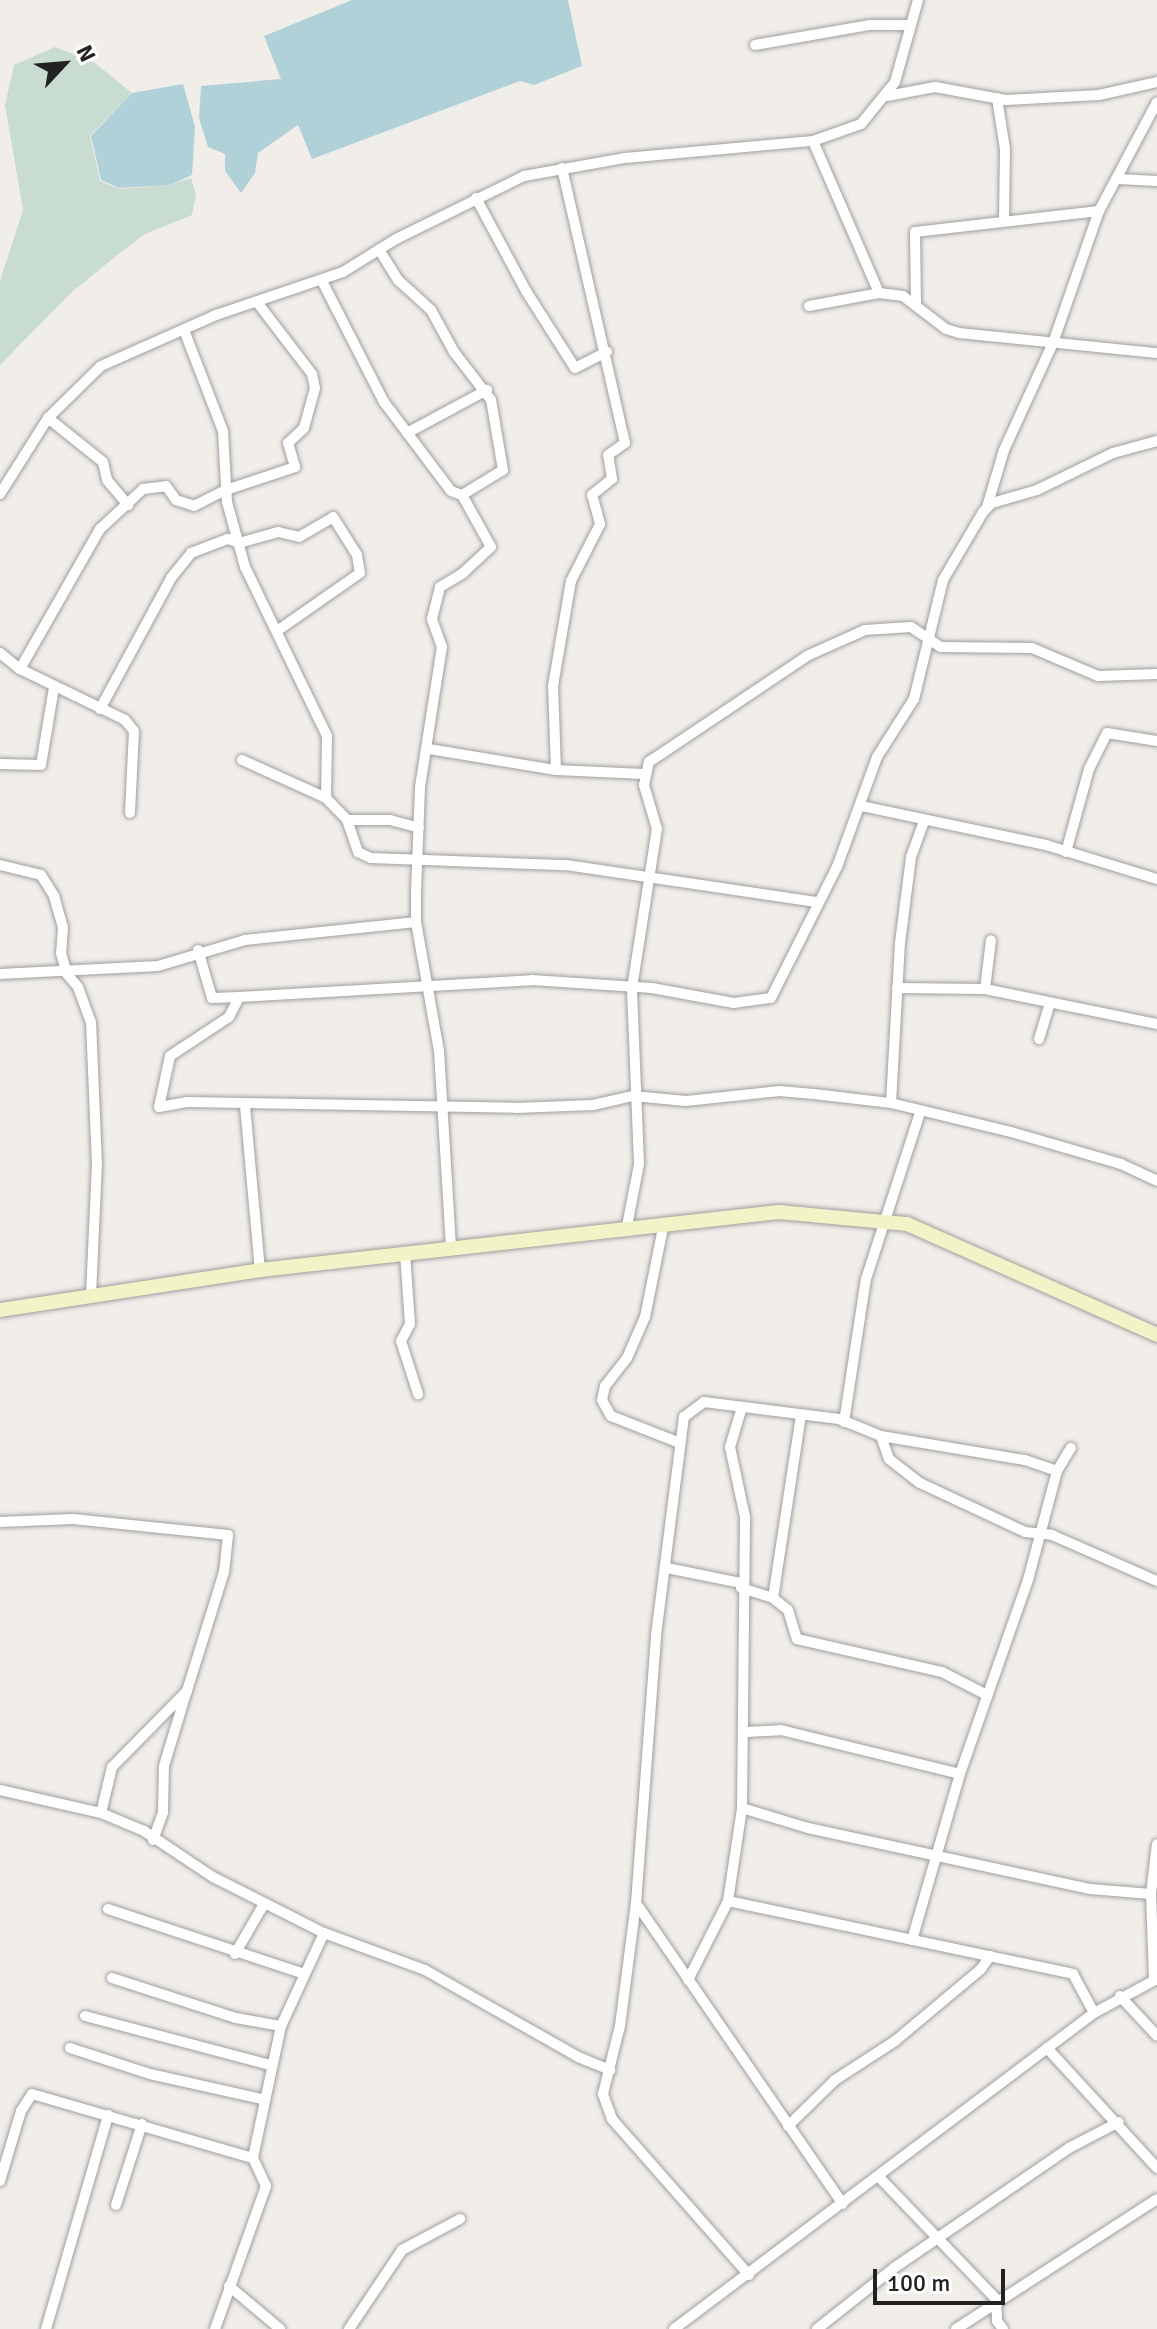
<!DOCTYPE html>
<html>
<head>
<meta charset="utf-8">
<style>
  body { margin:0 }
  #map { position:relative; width:1157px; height:2329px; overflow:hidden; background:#f1eeea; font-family:Signika,sans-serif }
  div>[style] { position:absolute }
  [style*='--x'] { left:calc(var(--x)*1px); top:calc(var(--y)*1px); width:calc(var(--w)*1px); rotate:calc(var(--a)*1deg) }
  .wetland>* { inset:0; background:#c9dcd2 }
  .water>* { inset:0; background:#b0d1d8 }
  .roads { filter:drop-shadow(0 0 2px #9f9f9f) drop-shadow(0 0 2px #9f9f9f) }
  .street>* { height:10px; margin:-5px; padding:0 5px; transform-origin:5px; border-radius:5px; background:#fff }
  .secondary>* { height:14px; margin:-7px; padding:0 7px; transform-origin:7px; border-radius:7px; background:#f2f3c6 }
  span { translate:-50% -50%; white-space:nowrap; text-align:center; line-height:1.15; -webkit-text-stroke:8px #fff; paint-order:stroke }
  .north { position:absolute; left:24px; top:24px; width:80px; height:80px; -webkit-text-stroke:6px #fff; paint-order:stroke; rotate:64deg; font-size:22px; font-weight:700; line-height:32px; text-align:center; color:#222 }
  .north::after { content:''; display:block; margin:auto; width:28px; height:36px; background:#222; clip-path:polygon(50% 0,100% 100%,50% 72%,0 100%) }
  .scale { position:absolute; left:873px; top:2269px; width:132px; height:36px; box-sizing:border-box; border:4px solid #222; border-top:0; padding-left:10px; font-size:24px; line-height:28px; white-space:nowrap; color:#222; -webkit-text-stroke:6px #fff; paint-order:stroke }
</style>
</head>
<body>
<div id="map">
  <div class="wetland">
    <i style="clip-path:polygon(55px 47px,95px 63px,132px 93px,90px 136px,100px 181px,119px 189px,170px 185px,191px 178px,196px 195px,192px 215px,145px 234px,116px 256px,72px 292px,0 365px,0 281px,23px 210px,5px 105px,14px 65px)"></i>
  </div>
  <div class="water">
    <i style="clip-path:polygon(352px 0,568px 0,582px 66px,534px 85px,520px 81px,312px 159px,298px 125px,258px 153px,255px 173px,241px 193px,225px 171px,225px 154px,208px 147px,199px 118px,201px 86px,281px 79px,264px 36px)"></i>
    <i style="clip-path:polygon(183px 84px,195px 127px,192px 175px,170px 185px,119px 188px,101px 180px,91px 136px,132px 93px)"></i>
  </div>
  <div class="roads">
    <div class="street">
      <i style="--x:755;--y:45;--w:117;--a:-9.9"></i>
      <i style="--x:870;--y:25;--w:38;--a:0"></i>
      <i style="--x:887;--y:96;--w:49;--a:-10.6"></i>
      <i style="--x:935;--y:87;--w:72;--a:10.4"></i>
      <i style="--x:1006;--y:100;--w:93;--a:-3.1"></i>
      <i style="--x:1099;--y:95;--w:59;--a:-12.6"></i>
      <i style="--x:997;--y:98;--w:52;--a:81.1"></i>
      <i style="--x:1005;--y:149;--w:71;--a:90.8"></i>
      <i style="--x:813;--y:141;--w:166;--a:66.5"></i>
      <i style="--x:879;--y:293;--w:24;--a:7"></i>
      <i style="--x:903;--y:296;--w:54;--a:37.5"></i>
      <i style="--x:946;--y:329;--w:14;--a:17"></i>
      <i style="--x:959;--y:333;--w:199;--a:5.8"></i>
      <i style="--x:1118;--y:179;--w:39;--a:3"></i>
      <i style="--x:476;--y:198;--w:106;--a:61.7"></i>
      <i style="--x:526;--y:291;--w:91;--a:57.5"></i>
      <i style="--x:575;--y:368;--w:36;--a:-27"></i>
      <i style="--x:322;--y:281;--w:136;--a:62.9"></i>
      <i style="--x:384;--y:402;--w:111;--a:53"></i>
      <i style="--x:451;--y:491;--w:12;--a:20"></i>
      <i style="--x:462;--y:495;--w:48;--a:-31.4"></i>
      <i style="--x:503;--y:470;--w:71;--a:-99.7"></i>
      <i style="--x:491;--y:400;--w:61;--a:-127.6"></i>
      <i style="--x:454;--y:352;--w:48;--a:-118.7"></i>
      <i style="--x:431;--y:310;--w:45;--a:-137.7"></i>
      <i style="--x:398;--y:280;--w:36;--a:-122"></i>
      <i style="--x:916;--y:305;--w:73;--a:-90.8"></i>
      <i style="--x:915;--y:232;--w:185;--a:-6.5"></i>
      <i style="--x:809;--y:306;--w:71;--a:-10.5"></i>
      <i style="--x:184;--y:330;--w:108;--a:68.9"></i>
      <i style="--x:223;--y:431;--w:71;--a:86.8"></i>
      <i style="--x:227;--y:502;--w:67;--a:74.5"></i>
      <i style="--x:245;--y:567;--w:188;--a:64.1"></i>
      <i style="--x:327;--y:736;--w:62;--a:90.9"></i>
      <i style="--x:48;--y:418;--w:70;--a:38.7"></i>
      <i style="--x:103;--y:462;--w:18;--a:77"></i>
      <i style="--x:107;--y:480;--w:33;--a:50"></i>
      <i style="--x:407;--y:433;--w:91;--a:-28.3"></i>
      <i style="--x:0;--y:494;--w:90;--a:-57.7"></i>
      <i style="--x:48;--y:418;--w:74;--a:-44.5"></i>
      <i style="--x:101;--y:366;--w:126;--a:-23.9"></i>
      <i style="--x:216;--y:315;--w:134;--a:-18.7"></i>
      <i style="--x:343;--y:272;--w:62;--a:-31.9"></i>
      <i style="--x:396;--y:239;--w:143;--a:-26.2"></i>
      <i style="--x:524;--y:176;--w:103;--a:-10.1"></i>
      <i style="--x:625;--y:158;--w:189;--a:-5.2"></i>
      <i style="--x:813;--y:141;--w:51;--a:-19.5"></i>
      <i style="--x:861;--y:124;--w:54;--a:-51"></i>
      <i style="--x:895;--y:82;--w:85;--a:-74.3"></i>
      <i style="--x:987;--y:507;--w:59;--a:-73.4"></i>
      <i style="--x:1004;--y:450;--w:118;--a:-65.4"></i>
      <i style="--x:1053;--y:343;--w:140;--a:-70.8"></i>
      <i style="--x:1099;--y:211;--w:123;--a:-62"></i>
      <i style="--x:0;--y:653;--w:26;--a:39"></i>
      <i style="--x:20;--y:669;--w:117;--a:25.9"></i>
      <i style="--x:125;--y:720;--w:14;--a:51"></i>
      <i style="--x:134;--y:731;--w:82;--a:92.8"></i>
      <i style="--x:20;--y:669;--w:161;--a:-60.3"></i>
      <i style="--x:100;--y:529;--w:59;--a:-42.9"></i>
      <i style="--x:143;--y:489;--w:23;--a:-7"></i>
      <i style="--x:166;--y:486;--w:17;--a:54"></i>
      <i style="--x:176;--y:500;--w:19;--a:18"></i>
      <i style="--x:194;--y:506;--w:36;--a:-27"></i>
      <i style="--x:226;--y:490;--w:73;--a:-18.4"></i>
      <i style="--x:295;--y:467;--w:25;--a:-106"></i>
      <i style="--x:288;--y:443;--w:22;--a:-43"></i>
      <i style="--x:304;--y:428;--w:41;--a:-74.6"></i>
      <i style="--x:315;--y:388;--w:14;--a:-102"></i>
      <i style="--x:312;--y:374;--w:91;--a:-127.4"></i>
      <i style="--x:100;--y:709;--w:149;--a:-61.5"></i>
      <i style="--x:171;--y:578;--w:32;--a:-51"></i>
      <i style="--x:191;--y:553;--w:40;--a:-21"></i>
      <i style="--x:228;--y:539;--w:12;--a:20"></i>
      <i style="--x:239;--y:543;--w:41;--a:-15.8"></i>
      <i style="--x:278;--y:532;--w:22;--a:13"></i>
      <i style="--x:299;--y:537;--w:39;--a:-30"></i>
      <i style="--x:333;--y:517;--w:45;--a:57.7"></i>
      <i style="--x:357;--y:555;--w:18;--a:81"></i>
      <i style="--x:360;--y:573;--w:101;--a:145.1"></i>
      <i style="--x:429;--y:749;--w:129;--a:9.4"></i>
      <i style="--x:556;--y:770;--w:88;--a:2.6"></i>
      <i style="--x:242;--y:760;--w:92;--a:24.3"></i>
      <i style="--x:326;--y:798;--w:30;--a:46"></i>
      <i style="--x:347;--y:820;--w:43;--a:0"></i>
      <i style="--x:390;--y:820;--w:30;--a:15"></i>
      <i style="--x:0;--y:764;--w:41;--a:1.4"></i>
      <i style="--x:41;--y:765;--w:79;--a:-80.5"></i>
      <i style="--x:556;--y:770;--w:84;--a:-92"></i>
      <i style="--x:553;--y:686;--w:107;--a:-80.3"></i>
      <i style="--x:571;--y:581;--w:64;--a:-63"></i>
      <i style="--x:600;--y:524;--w:30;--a:-105"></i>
      <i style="--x:592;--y:495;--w:26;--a:-39"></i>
      <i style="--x:612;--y:479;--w:24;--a:-99"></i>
      <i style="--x:608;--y:455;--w:21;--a:-35"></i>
      <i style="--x:625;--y:443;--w:282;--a:-102.9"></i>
      <i style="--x:861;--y:806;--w:189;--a:11.9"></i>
      <i style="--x:1046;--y:845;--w:116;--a:17"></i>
      <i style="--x:347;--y:820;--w:34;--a:71"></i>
      <i style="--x:358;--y:852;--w:14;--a:25"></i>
      <i style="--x:371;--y:858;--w:195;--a:2.1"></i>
      <i style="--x:566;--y:865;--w:253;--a:8.4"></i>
      <i style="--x:1066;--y:852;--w:86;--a:-74.5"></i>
      <i style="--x:1089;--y:769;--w:40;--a:-63.4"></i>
      <i style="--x:1107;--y:733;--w:51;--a:9.1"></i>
      <i style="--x:0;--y:865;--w:42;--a:13.7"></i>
      <i style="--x:41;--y:875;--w:25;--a:58"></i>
      <i style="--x:54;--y:896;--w:32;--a:74"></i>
      <i style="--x:63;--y:927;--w:26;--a:94"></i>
      <i style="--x:61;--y:953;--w:22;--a:74"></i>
      <i style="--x:67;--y:974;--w:17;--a:50"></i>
      <i style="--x:78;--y:987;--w:37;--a:70"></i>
      <i style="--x:91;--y:1022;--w:141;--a:87.6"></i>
      <i style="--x:97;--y:1163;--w:130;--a:92.6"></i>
      <i style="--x:198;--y:950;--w:50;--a:73.7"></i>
      <i style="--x:212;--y:998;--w:27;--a:-2"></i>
      <i style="--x:0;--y:974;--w:158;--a:-2.9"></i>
      <i style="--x:158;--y:966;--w:91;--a:-16.6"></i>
      <i style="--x:245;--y:940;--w:172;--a:-6"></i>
      <i style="--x:897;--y:988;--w:88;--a:0.7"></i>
      <i style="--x:985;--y:989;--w:176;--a:11.5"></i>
      <i style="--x:985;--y:989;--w:49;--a:-83"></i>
      <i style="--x:1039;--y:1039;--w:38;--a:-73"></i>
      <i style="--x:891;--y:1103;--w:160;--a:-86.8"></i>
      <i style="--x:900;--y:943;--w:87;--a:-82.7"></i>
      <i style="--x:911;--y:857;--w:38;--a:-70"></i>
      <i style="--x:245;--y:1106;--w:165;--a:84.8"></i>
      <i style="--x:159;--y:1107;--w:52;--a:-77.8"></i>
      <i style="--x:170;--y:1056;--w:71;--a:-33.5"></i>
      <i style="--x:229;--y:1017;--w:22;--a:-63"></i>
      <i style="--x:239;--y:997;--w:293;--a:-3.3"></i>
      <i style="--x:532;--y:980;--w:120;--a:3.8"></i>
      <i style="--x:652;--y:988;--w:83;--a:10.4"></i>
      <i style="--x:734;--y:1003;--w:37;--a:-8"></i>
      <i style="--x:771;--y:998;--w:147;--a:-63.3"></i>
      <i style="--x:837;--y:867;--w:117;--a:-70"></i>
      <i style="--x:877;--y:757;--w:69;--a:-57.5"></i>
      <i style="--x:914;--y:699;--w:122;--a:-76.3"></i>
      <i style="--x:943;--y:580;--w:79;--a:-59.5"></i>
      <i style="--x:983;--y:512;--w:13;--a:-45"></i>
      <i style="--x:992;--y:503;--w:47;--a:-16.1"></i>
      <i style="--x:1037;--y:490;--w:85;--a:-26"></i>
      <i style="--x:1113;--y:453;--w:46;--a:-15.3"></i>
      <i style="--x:159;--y:1107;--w:28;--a:-10"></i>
      <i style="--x:187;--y:1102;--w:329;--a:1"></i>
      <i style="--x:516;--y:1108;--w:77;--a:-2.2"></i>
      <i style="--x:593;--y:1105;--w:41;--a:-12.7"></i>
      <i style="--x:633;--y:1096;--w:53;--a:5.4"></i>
      <i style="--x:686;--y:1101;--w:94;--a:-6.1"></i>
      <i style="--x:779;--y:1091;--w:35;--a:5"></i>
      <i style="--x:814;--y:1094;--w:78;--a:6.7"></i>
      <i style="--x:891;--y:1103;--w:123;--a:13.6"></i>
      <i style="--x:1011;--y:1132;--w:115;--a:16.2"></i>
      <i style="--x:1121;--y:1164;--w:40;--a:25"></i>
      <i style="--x:664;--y:1223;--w:96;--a:101.4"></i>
      <i style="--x:645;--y:1317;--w:45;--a:113.7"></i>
      <i style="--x:627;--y:1358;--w:36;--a:128"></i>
      <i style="--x:605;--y:1386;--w:14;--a:102"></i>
      <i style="--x:602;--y:1400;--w:18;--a:61"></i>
      <i style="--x:611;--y:1416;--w:74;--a:21.4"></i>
      <i style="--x:627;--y:1226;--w:63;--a:-79"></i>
      <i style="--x:639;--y:1164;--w:176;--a:-92.3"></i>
      <i style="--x:632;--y:988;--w:161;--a:-81.1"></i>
      <i style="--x:657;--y:829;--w:46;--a:-106.5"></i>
      <i style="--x:644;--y:785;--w:24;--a:-78"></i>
      <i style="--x:649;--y:762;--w:192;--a:-33.8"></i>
      <i style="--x:809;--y:655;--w:61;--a:-24.1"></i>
      <i style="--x:865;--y:630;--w:46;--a:-3.7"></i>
      <i style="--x:911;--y:627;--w:36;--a:34"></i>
      <i style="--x:941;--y:647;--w:91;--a:0.6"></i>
      <i style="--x:1032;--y:648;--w:72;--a:23"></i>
      <i style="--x:1098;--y:676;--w:59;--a:-1.9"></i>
      <i style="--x:451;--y:1247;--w:196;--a:-93.5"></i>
      <i style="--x:439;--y:1051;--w:131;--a:-100.1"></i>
      <i style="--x:416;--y:922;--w:30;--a:-90"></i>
      <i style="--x:416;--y:892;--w:105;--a:-87.8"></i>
      <i style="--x:420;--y:787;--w:142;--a:-81.1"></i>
      <i style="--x:442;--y:647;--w:30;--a:-110"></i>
      <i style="--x:432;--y:619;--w:33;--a:-76"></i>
      <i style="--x:440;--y:587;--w:27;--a:-31"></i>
      <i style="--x:463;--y:573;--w:38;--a:-43"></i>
      <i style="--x:491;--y:547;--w:60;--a:-119.1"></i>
      <i style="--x:405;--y:1253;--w:71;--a:86"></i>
      <i style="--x:410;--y:1324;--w:19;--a:118"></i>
      <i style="--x:401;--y:1341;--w:56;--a:72.2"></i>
      <i style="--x:801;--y:1415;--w:185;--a:98.7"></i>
      <i style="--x:773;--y:1598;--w:19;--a:39"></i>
      <i style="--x:788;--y:1610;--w:30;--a:73"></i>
      <i style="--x:797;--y:1639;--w:149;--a:12.8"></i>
      <i style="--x:942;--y:1672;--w:51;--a:27.1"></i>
      <i style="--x:844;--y:1422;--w:145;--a:-81.3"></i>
      <i style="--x:866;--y:1279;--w:175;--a:-72"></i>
      <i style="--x:881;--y:1436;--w:24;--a:71"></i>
      <i style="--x:889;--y:1459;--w:39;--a:38"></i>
      <i style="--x:920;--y:1483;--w:116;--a:25"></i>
      <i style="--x:1025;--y:1532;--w:27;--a:6"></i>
      <i style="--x:1052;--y:1535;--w:115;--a:23.7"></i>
      <i style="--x:0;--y:1522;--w:73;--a:-2.4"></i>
      <i style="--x:73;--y:1519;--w:156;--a:5.9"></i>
      <i style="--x:228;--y:1535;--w:37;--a:96"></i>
      <i style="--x:224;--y:1572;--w:125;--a:107.3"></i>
      <i style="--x:187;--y:1691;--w:107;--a:134.6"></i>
      <i style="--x:112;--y:1767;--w:47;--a:103.4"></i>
      <i style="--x:667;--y:1568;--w:76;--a:11.5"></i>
      <i style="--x:741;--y:1588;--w:34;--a:17"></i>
      <i style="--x:746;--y:1732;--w:35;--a:-3"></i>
      <i style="--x:781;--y:1730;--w:184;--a:13.8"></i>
      <i style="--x:0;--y:1790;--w:104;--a:12.8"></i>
      <i style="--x:101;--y:1813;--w:47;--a:22.7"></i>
      <i style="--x:144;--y:1831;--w:83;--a:33.7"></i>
      <i style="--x:213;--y:1877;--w:124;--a:26.8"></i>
      <i style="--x:324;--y:1933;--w:102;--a:114.8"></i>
      <i style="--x:281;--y:2026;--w:135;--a:102"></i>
      <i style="--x:253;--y:2158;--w:31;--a:65"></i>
      <i style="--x:266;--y:2186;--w:152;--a:109.6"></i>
      <i style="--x:742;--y:1808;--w:69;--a:16.9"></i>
      <i style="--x:808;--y:1828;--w:289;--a:12.2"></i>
      <i style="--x:1090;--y:1889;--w:61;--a:4.7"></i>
      <i style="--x:153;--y:1840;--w:30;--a:-70"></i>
      <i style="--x:163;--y:1812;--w:46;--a:-88.8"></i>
      <i style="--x:164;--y:1766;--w:76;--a:-73.2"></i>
      <i style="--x:728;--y:1901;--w:353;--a:11.9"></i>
      <i style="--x:1073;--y:1974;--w:44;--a:61.7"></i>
      <i style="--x:636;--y:1903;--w:365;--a:55.5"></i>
      <i style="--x:108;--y:1909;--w:207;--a:18.3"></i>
      <i style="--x:324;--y:1933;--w:108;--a:20.1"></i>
      <i style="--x:425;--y:1970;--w:176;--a:29.6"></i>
      <i style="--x:578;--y:2057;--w:35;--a:22"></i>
      <i style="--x:912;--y:1940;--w:173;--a:-73.9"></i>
      <i style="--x:960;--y:1774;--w:206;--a:-70.7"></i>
      <i style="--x:1028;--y:1580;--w:113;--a:-75.1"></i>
      <i style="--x:1057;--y:1471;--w:27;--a:-59"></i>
      <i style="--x:235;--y:1954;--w:58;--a:-59.9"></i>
      <i style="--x:112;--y:1978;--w:130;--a:17.9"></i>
      <i style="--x:236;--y:2018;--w:46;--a:10.1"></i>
      <i style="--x:1154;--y:1979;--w:85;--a:-92"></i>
      <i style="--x:1151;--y:1894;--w:50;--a:-83.2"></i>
      <i style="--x:688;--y:1980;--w:89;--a:-63.1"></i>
      <i style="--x:728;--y:1901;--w:94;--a:-81.4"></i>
      <i style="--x:742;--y:1808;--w:291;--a:-89.4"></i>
      <i style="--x:745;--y:1517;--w:72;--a:-102.1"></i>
      <i style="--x:730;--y:1447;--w:42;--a:-73.3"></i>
      <i style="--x:1120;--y:1996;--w:54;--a:47.2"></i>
      <i style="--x:85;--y:2016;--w:192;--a:14.8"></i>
      <i style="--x:70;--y:2048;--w:84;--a:18"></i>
      <i style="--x:150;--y:2074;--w:115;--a:12.6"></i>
      <i style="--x:1047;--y:2048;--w:163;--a:47.5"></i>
      <i style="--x:788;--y:2126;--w:66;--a:-44.4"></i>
      <i style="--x:835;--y:2080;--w:72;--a:-33"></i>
      <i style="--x:895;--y:2041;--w:112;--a:-39.9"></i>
      <i style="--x:981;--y:1969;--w:16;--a:-55"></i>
      <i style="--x:879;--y:2177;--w:169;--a:46.2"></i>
      <i style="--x:996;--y:2299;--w:22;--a:87"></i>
      <i style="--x:997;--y:2321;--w:10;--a:53"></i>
      <i style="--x:0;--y:2181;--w:73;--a:-73.3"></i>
      <i style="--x:21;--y:2111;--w:20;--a:-57"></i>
      <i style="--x:32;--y:2094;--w:230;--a:16.2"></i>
      <i style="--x:116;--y:2205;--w:85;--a:-72.2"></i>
      <i style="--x:749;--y:2275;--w:208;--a:-131.3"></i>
      <i style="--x:612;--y:2119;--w:27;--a:-110"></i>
      <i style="--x:603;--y:2094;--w:70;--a:-76"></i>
      <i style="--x:620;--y:2026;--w:124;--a:-82.6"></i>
      <i style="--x:636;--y:1903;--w:269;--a:-85.7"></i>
      <i style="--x:656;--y:1635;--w:220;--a:-82.7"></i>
      <i style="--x:684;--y:1417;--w:25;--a:-37"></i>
      <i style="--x:704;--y:1402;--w:136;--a:7.2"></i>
      <i style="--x:839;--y:1419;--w:45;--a:22"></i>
      <i style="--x:881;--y:1436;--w:146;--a:9.5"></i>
      <i style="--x:1025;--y:1460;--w:34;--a:19"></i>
      <i style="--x:229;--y:2286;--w:67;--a:40.1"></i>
      <i style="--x:46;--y:2329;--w:223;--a:-73.8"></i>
      <i style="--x:349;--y:2329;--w:95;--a:-56.1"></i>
      <i style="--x:402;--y:2250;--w:66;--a:-28.1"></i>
      <i style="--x:674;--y:2329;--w:526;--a:-36.96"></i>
      <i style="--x:1094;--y:2013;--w:72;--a:-28.4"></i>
      <i style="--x:817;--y:2329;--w:98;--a:-38.4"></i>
      <i style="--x:894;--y:2268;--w:212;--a:-34.4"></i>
      <i style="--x:1069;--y:2148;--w:56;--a:-27.5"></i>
      <i style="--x:956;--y:2329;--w:239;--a:-32.9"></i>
    </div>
    <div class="secondary">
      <i style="--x:0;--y:1310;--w:263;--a:-8.7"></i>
      <i style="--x:260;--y:1270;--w:522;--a:-6.38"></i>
      <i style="--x:779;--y:1212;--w:129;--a:5.4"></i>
      <i style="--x:907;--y:1224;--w:274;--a:23.9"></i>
    </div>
  </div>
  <div class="north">N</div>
  <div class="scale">100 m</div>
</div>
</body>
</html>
